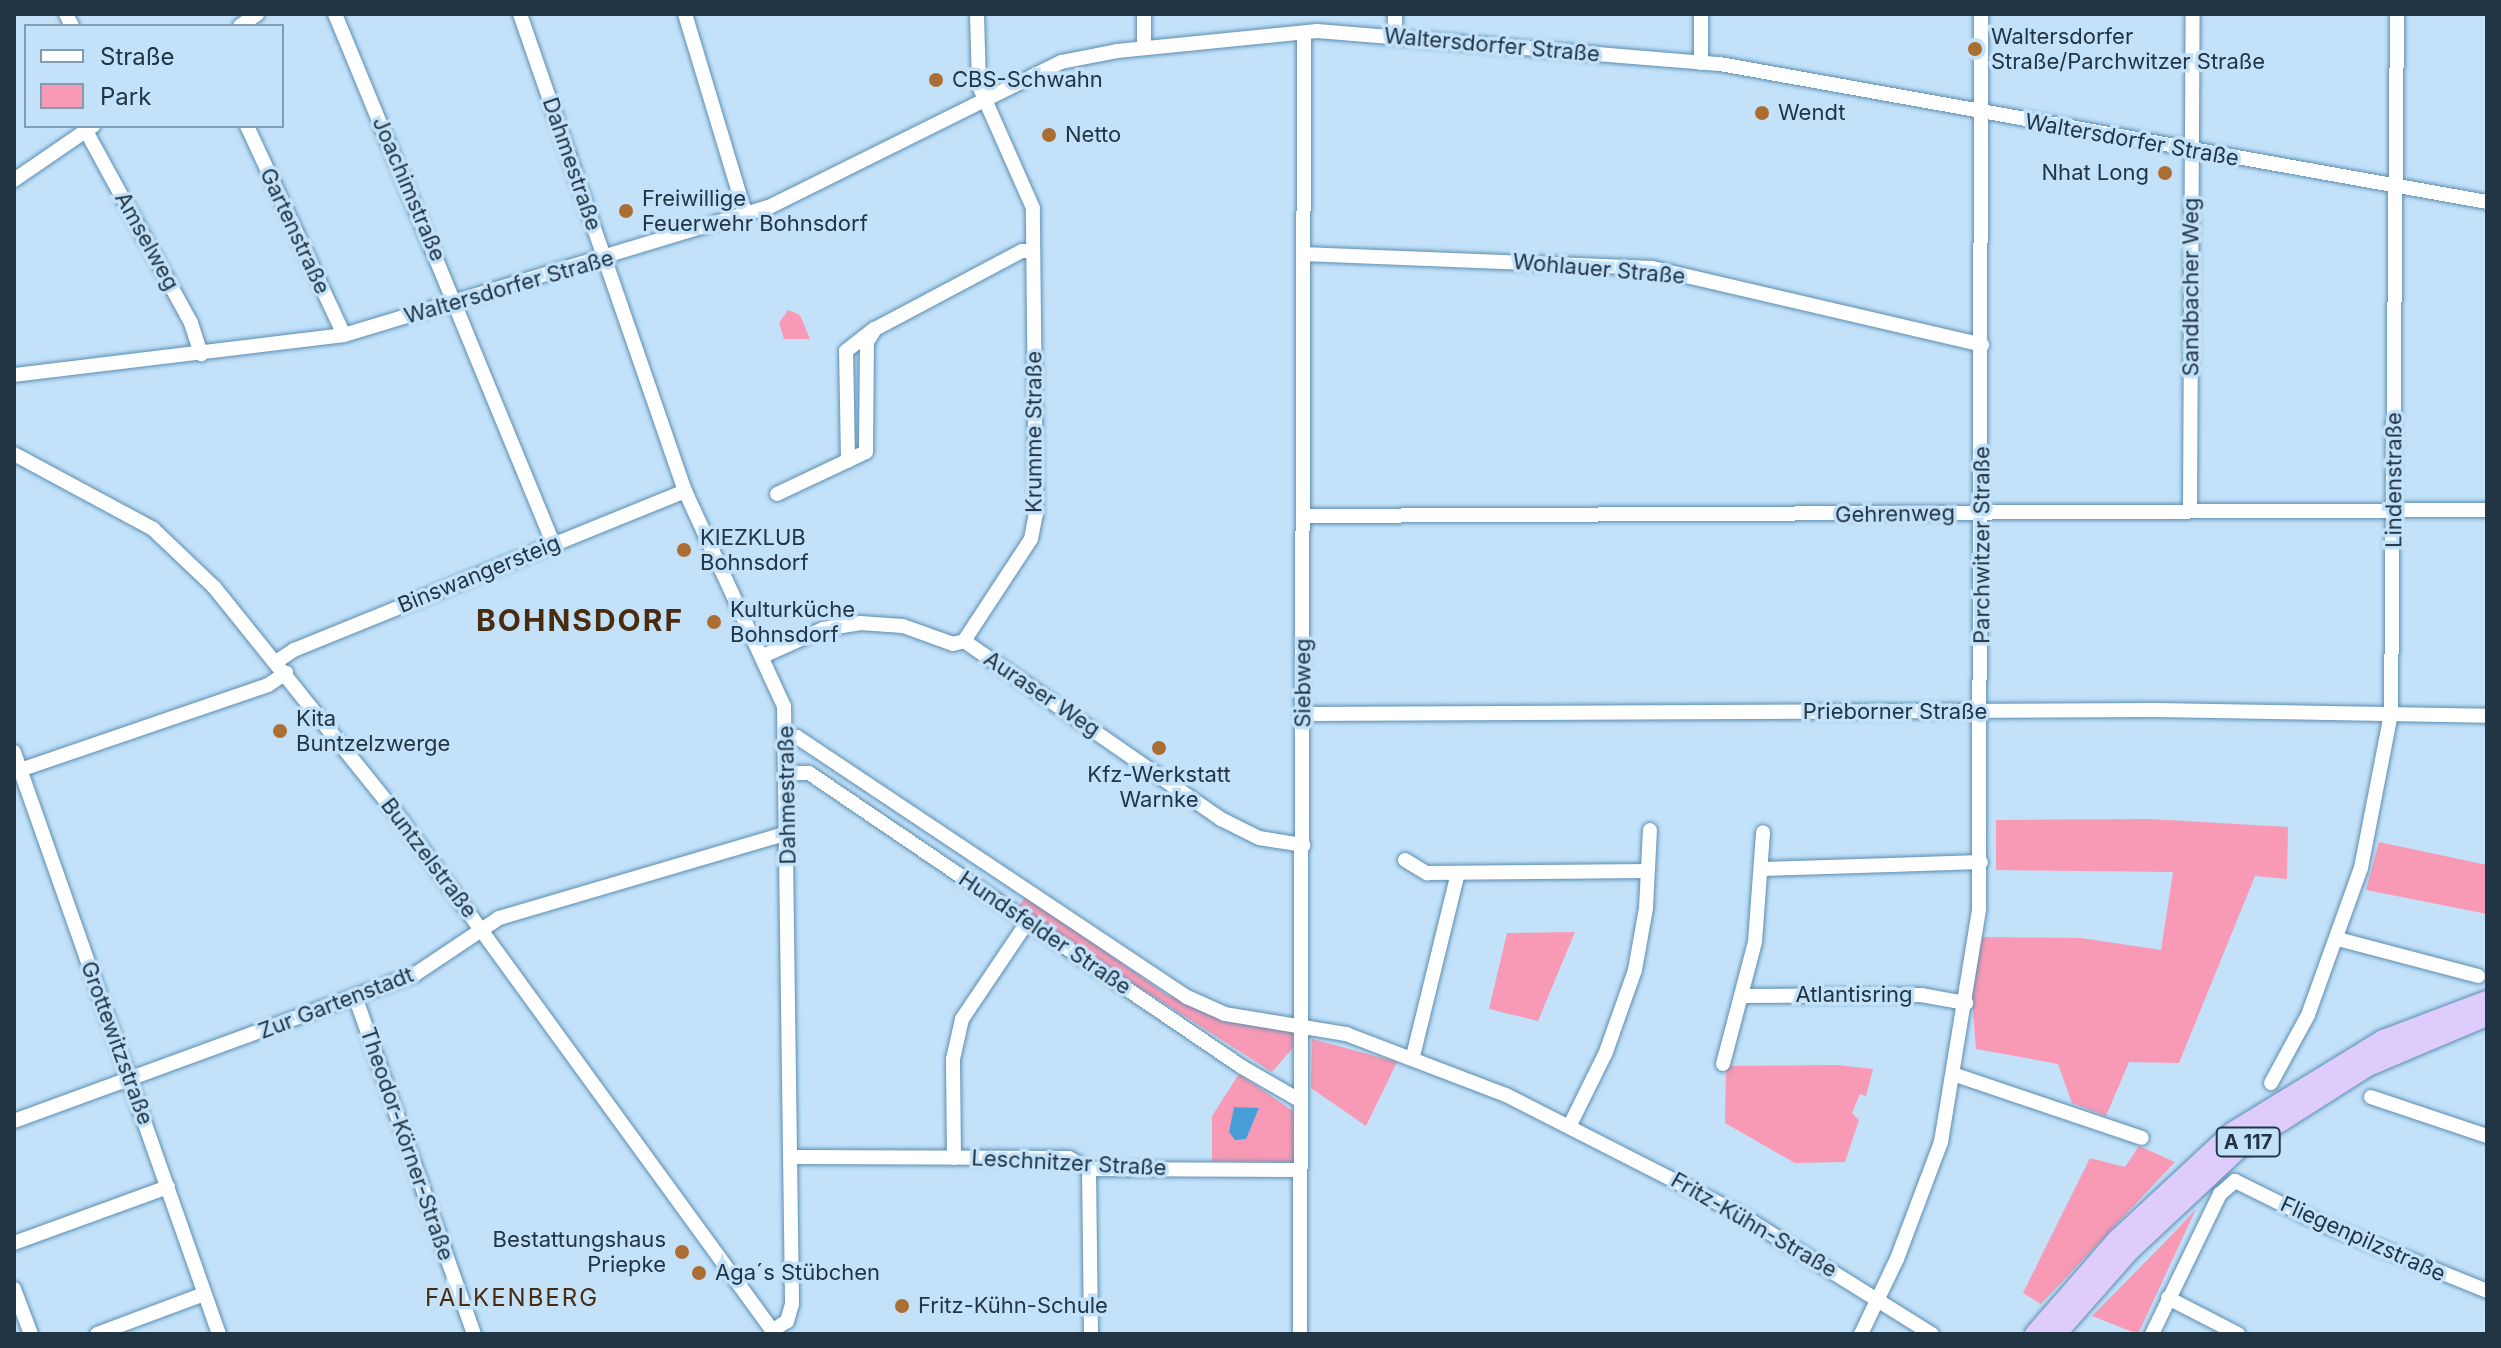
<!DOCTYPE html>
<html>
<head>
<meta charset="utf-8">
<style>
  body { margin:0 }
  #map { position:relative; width:2501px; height:1348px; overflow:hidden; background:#c3e2fa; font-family:Inter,sans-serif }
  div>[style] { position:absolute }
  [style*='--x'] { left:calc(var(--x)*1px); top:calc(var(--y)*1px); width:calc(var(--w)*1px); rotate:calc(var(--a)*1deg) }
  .green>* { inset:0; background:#f89ab5 }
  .water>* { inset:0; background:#479fda }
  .roads { filter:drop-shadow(0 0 2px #5c8db1) drop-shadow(0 0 2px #5c8db1) }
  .minor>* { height:14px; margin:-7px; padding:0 7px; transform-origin:7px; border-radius:7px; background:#fff }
  .highway>* { height:20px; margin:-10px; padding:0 10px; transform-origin:10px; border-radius:10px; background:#ddccfc }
  .dots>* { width:22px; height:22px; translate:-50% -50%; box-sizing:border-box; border:4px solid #c3e2fa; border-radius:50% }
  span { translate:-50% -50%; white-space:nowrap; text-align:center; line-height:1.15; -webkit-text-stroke:7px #c3e2fa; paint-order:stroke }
  .shield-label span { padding:2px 6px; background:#c3e2fa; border:2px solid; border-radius:6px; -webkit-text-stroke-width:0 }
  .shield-label { font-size:20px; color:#213545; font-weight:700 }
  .poi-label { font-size:22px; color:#213545 }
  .left { translate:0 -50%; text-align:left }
  .right { translate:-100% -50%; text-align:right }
  .street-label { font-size:22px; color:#213545 }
  .neighbourhood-label { font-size:24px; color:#492b0f; letter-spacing:2px }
  .district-label { font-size:30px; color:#492b0f; font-weight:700; letter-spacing:2px }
  .frame { position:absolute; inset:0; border:16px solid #213545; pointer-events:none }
  .legend { position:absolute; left:24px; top:24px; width:260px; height:104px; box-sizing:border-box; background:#c3e2fa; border:2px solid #829db2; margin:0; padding:10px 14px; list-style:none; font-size:24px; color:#213545 }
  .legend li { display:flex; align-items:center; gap:16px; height:40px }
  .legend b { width:40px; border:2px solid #829db2 }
</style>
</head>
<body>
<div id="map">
  <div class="green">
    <i style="clip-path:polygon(788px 310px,800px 315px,810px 339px,784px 339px,779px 323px)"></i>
    <i style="clip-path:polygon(2150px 819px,2288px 827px,2287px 879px,2255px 876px,2179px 1063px,2129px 1062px,2106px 1116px,2072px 1103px,2058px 1064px,1976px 1049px,1972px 999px,1981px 937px,2081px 938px,2161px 950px,2173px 872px,1996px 870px,1996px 820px)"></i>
    <i style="clip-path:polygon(2379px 842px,2487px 865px,2487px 914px,2366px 890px)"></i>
    <i style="clip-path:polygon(1026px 896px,1167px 995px,1221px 1016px,1294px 1032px,1292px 1049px,1272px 1072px,1017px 909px)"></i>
    <i style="clip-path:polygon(1575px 932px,1538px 1021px,1489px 1009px,1507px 933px)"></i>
    <i style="clip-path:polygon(1312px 1039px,1397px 1062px,1366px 1126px,1311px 1088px)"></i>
    <i style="clip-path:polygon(1837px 1065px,1873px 1069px,1866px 1096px,1860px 1094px,1852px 1113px,1859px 1120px,1845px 1162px,1795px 1163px,1725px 1123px,1726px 1066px)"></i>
    <i style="clip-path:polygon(1239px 1074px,1293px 1111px,1294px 1162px,1212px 1161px,1212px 1116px)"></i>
    <i style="clip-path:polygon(2139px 1146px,2175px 1162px,2041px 1304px,2023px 1293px,2090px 1158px,2125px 1167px)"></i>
    <i style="clip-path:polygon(2196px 1209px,2138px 1334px,2092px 1316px,2167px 1240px)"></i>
  </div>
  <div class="water">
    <i style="clip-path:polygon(1234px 1107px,1259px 1108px,1246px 1139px,1235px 1140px,1229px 1132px)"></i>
  </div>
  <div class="roads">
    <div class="minor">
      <i style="--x:66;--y:14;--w:13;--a:63"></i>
      <i style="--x:335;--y:14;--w:572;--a:67.6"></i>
      <i style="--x:520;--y:14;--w:505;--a:70.92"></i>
      <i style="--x:685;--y:491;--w:237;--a:65.3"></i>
      <i style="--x:784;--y:706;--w:598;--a:89.23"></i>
      <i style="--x:792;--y:1304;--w:18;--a:106"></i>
      <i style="--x:787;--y:1321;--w:17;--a:147"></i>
      <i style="--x:685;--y:14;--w:211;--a:73.2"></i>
      <i style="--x:1144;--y:14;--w:34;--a:90"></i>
      <i style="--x:240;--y:26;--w:21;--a:-35"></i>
      <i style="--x:1395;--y:36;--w:22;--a:-90"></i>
      <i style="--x:1701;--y:63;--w:49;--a:-90"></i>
      <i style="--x:247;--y:126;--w:230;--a:65.1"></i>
      <i style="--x:86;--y:131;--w:219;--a:61.3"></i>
      <i style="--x:191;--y:323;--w:33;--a:72"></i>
      <i style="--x:14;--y:180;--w:96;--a:-34.4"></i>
      <i style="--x:1303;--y:254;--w:349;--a:2.3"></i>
      <i style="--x:1652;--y:268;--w:339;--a:13.1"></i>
      <i style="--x:14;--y:375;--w:332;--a:-6.9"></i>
      <i style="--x:344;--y:335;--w:444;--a:-16.8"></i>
      <i style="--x:769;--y:207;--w:326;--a:-26.4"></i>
      <i style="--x:1061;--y:62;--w:57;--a:-11.1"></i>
      <i style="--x:1117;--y:51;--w:201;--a:-5.7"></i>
      <i style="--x:1317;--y:31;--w:404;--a:4.7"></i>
      <i style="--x:1720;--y:64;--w:779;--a:10.2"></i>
      <i style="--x:14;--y:454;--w:158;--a:28.3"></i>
      <i style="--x:153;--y:529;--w:84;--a:43.6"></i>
      <i style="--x:214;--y:587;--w:290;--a:51.2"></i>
      <i style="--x:396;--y:813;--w:644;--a:53.97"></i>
      <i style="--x:848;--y:461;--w:110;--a:-91"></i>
      <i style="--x:846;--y:351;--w:36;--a:-38"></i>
      <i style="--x:777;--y:494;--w:98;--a:-25.3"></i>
      <i style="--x:866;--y:452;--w:110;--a:-89.5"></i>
      <i style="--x:867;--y:342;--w:15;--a:-58"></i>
      <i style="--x:875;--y:329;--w:166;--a:-28"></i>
      <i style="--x:1022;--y:251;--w:11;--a:0"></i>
      <i style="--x:2190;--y:511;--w:497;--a:-89.7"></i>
      <i style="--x:1303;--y:516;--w:1184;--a:-0.29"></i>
      <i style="--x:964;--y:641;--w:122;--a:-56.7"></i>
      <i style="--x:1031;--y:539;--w:25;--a:-79"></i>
      <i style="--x:1036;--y:514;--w:306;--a:-90.6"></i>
      <i style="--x:1033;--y:208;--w:133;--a:-113.9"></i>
      <i style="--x:979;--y:86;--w:72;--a:-91.6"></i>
      <i style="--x:763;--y:656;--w:66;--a:-24.2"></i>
      <i style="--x:823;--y:629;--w:37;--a:-9"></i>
      <i style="--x:860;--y:623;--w:43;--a:4"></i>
      <i style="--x:903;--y:626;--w:53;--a:19.8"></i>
      <i style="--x:953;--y:644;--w:11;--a:-15"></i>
      <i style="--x:964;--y:641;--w:313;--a:34.7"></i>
      <i style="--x:1221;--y:819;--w:42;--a:26.6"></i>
      <i style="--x:1259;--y:838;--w:45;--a:9"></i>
      <i style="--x:276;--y:662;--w:22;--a:-34"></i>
      <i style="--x:294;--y:650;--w:422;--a:-22.1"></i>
      <i style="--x:1302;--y:714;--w:853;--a:-0.27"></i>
      <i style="--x:2155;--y:710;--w:332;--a:1"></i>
      <i style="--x:787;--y:737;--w:10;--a:0"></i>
      <i style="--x:797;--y:737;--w:469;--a:33.7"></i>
      <i style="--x:1187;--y:997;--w:42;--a:24.1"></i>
      <i style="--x:1225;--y:1014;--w:123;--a:9.4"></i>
      <i style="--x:1346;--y:1034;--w:171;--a:20.9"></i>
      <i style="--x:1506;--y:1095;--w:260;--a:27"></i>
      <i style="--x:1738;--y:1213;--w:229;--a:32"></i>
      <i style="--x:14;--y:752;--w:617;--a:70.6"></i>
      <i style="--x:20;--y:770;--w:262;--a:-18.9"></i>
      <i style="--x:268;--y:685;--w:22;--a:-34"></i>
      <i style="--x:788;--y:773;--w:21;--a:0"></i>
      <i style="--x:809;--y:773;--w:523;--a:34.18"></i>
      <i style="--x:1242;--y:1067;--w:68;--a:30"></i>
      <i style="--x:1405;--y:860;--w:26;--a:31"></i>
      <i style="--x:1427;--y:873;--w:220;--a:-0.5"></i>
      <i style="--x:1762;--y:869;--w:219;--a:-1.8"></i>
      <i style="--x:2338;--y:939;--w:145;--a:14.8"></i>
      <i style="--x:1741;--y:996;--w:180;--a:-0.3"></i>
      <i style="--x:1921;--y:995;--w:46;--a:10.1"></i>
      <i style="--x:356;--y:999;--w:355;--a:70.6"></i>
      <i style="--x:1413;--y:1056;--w:188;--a:-76.2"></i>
      <i style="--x:1723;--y:1064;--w:126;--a:-75.3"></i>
      <i style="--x:1755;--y:942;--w:110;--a:-85.8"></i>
      <i style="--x:1956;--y:1075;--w:196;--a:18.7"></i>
      <i style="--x:2271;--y:1083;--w:77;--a:-61.4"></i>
      <i style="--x:2308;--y:1015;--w:156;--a:-70.2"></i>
      <i style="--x:2361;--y:868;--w:157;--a:-79"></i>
      <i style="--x:2391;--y:714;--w:700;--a:-89.51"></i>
      <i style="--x:2371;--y:1097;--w:122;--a:18.6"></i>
      <i style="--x:14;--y:1121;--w:426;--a:-20.1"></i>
      <i style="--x:414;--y:975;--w:102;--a:-33.8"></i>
      <i style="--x:499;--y:918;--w:301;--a:-16.4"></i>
      <i style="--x:1570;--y:1125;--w:81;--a:-63.7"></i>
      <i style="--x:1606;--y:1052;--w:87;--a:-70.5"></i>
      <i style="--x:1635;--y:970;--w:63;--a:-79.9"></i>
      <i style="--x:1646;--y:908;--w:78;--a:-87.1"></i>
      <i style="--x:790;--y:1157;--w:279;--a:0.2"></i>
      <i style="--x:1069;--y:1158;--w:23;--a:29"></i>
      <i style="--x:1089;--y:1169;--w:211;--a:0.3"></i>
      <i style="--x:954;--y:1158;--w:99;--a:-90.6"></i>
      <i style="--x:953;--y:1059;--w:41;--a:-77.3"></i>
      <i style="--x:962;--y:1019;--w:118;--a:-56"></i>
      <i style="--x:1089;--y:1169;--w:165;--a:89.3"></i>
      <i style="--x:14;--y:1243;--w:164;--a:-20"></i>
      <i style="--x:14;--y:1289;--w:48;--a:69.3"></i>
      <i style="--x:2168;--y:1298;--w:79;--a:27.2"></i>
      <i style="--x:97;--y:1334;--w:114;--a:-20.5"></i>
      <i style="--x:1300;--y:1334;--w:1301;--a:-89.82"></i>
      <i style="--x:1861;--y:1334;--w:83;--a:-64.4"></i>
      <i style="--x:1897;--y:1259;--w:125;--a:-69.4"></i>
      <i style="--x:1941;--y:1142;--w:235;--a:-80.7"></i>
      <i style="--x:1979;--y:910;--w:896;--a:-89.87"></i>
      <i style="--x:2152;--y:1334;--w:156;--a:-64.1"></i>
      <i style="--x:2220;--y:1194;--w:20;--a:-41"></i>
      <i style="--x:2235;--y:1181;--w:97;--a:26.3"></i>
      <i style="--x:2322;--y:1224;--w:178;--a:22.1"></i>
    </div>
    <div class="highway">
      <i style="--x:2035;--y:1334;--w:126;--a:-48.9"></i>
      <i style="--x:2118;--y:1239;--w:157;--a:-42.9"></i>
      <i style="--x:2233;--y:1132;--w:176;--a:-31.5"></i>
      <i style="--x:2383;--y:1040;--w:111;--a:-20.6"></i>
      <i style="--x:2056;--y:1334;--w:112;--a:-48.6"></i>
      <i style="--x:2130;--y:1250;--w:149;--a:-43.1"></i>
      <i style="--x:2239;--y:1148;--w:151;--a:-32.5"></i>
      <i style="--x:2366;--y:1067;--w:131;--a:-22.9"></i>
    </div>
  </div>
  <div class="dots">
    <i style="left:1975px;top:49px;background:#ab6d32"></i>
    <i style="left:936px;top:80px;background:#ab6d32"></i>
    <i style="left:1762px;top:113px;background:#ab6d32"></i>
    <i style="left:1049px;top:135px;background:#ab6d32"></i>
    <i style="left:2165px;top:173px;background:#ab6d32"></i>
    <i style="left:626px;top:211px;background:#ab6d32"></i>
    <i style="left:684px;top:550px;background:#ab6d32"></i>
    <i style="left:714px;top:622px;background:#ab6d32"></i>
    <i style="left:280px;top:731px;background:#ab6d32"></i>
    <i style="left:1159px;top:748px;background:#ab6d32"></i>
    <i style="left:682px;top:1252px;background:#ab6d32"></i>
    <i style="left:699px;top:1273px;background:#ab6d32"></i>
    <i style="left:902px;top:1306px;background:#ab6d32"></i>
  </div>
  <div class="shield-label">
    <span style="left:2248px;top:1142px">A 117</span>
  </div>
  <div class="poi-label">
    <span class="left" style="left:1991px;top:49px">Waltersdorfer<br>Straße/Parchwitzer Straße</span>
    <span class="left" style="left:952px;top:80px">CBS-Schwahn</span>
    <span class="left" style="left:1778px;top:113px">Wendt</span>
    <span class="left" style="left:1065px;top:135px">Netto</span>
    <span class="right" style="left:2149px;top:173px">Nhat Long</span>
    <span class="left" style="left:642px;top:211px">Freiwillige<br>Feuerwehr Bohnsdorf</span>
    <span class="left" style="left:700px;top:550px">KIEZKLUB<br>Bohnsdorf</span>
    <span class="left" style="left:730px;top:622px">Kulturküche<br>Bohnsdorf</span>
    <span class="left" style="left:296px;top:731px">Kita<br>Buntzelzwerge</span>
    <span style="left:1159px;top:787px">Kfz-Werkstatt<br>Warnke</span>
    <span class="right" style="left:666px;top:1252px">Bestattungshaus<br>Priepke</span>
    <span class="left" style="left:715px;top:1273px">Aga´s Stübchen</span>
    <span class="left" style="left:918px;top:1306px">Fritz-Kühn-Schule</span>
  </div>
  <div class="street-label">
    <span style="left:1492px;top:45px;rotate:5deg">Waltersdorfer Straße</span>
    <span style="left:2132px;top:140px;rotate:10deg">Waltersdorfer Straße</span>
    <span style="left:572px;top:164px;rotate:71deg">Dahmestraße</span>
    <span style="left:409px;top:189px;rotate:67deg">Joachimstraße</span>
    <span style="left:295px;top:231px;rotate:65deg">Gartenstraße</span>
    <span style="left:147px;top:241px;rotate:61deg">Amselweg</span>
    <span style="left:1599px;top:269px;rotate:5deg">Wohlauer Straße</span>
    <span style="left:509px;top:287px;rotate:-16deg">Waltersdorfer Straße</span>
    <span style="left:2191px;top:287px;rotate:-90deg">Sandbacher Weg</span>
    <span style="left:1034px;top:432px;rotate:-90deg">Krumme Straße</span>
    <span style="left:2394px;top:480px;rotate:-90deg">Lindenstraße</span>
    <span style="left:1895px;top:514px;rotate:-1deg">Gehrenweg</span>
    <span style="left:1982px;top:545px;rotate:-90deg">Parchwitzer Straße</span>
    <span style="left:479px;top:574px;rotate:-22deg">Binswangersteig</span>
    <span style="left:1303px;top:683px;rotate:-90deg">Siebweg</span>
    <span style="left:1042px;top:694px;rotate:34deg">Auraser Weg</span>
    <span style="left:1895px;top:712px">Prieborner Straße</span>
    <span style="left:787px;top:795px;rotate:-91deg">Dahmestraße</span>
    <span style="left:429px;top:858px;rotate:53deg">Buntzelstraße</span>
    <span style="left:1045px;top:933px;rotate:34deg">Hundsfelder Straße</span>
    <span style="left:1854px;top:995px">Atlantisring</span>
    <span style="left:336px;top:1003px;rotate:-21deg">Zur Gartenstadt</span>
    <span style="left:117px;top:1043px;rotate:70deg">Grottewitzstraße</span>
    <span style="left:407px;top:1144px;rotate:71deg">Theodor-Körner-Straße</span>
    <span style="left:1069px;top:1163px;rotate:3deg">Leschnitzer Straße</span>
    <span style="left:1754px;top:1225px;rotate:30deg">Fritz-Kühn-Straße</span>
    <span style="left:2363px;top:1239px;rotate:24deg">Fliegenpilzstraße</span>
  </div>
  <div class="neighbourhood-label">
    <span style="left:512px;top:1298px">FALKENBERG</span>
  </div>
  <div class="district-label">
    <span style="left:580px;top:620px">BOHNSDORF</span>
  </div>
  <div class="frame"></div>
  <ul class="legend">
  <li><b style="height:10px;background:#fff"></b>Straße</li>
  <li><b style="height:22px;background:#f89ab5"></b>Park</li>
  </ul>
</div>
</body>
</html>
